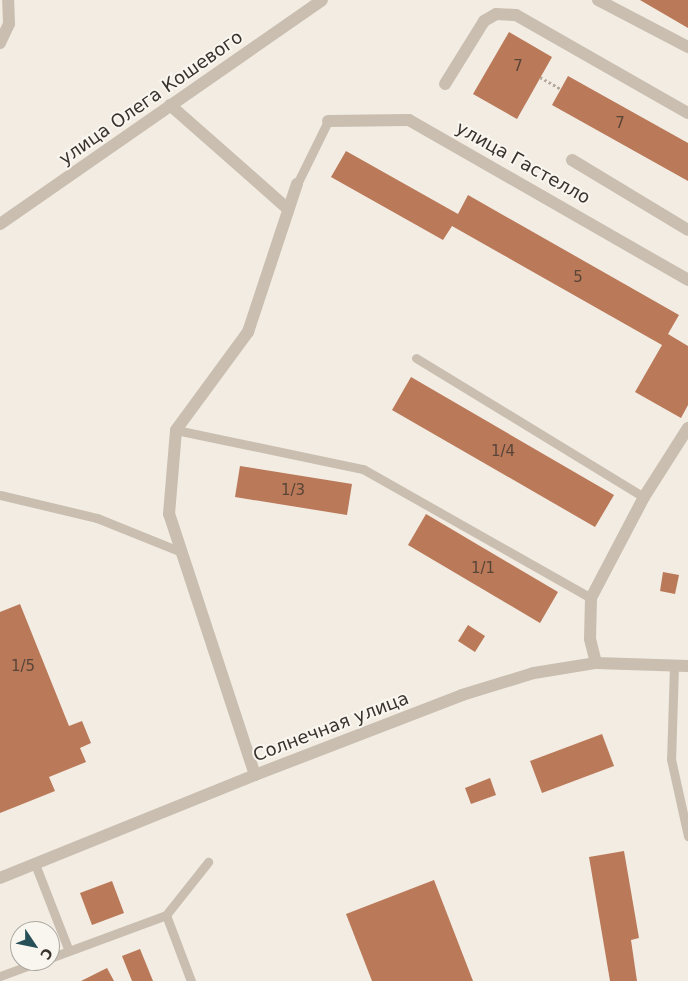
<!DOCTYPE html>
<html>
<head>
<meta charset="utf-8">
<style>
  body { margin:0 }
  #map { position:relative; width:688px; height:981px; overflow:hidden; background:#f2ece3; font-family:"DejaVu Sans",sans-serif }
  div>[style] { position:absolute }
  [style*='--x'] { left:calc(var(--x)*1px); top:calc(var(--y)*1px); width:calc(var(--w)*1px); rotate:calc(var(--a)*1deg) }
  .building>* { inset:0; background:#ba7958 }
  .path>* { height:3px; margin-top:-1.5px; transform-origin:0; background:repeating-linear-gradient(90deg,#b5a89a 0 2.5px,transparent 0 5px) }
  .service>* { height:9px; margin:-4.5px; padding:0 4.5px; transform-origin:4.5px; border-radius:4.5px; background:#c9beaf }
  .minor>* { height:12px; margin:-6px; padding:0 6px; transform-origin:6px; border-radius:6px; background:#c9beaf }
  .tertiary>* { height:12px; margin:-6px; padding:0 6px; transform-origin:6px; border-radius:6px; background:#c9beaf }
  span { translate:-50% -50%; white-space:nowrap; text-align:center; line-height:1.15; -webkit-text-stroke:4px #f9f6ef; paint-order:stroke }
  .number-label { font-size:15px; color:#594438 }
  .number-label span { -webkit-text-stroke-width:0 }
  .street-label { font-size:18px; color:#39322d }
  .north { position:absolute; left:10px; top:921px; width:50px; height:50px; box-sizing:border-box; background:#f9f6ef; border:1px solid #aca8a1; border-radius:50%; rotate:124deg; font-size:14px; font-weight:700; line-height:20px; text-align:center; color:#39322d }
  .north::after { content:''; display:block; margin:auto; width:18px; height:22px; background:#264f57; clip-path:polygon(50% 0,100% 100%,50% 72%,0 100%) }
</style>
</head>
<body>
<div id="map">
  <div class="building">
    <i style="clip-path:polygon(640px 0,688px 0,688px 28px)"></i>
    <i style="clip-path:polygon(509px 32px,552px 57px,517px 119px,473px 94px)"></i>
    <i style="clip-path:polygon(568px 76px,688px 143px,688px 181px,552px 105px)"></i>
    <i style="clip-path:polygon(346px 151px,458px 214px,468px 195px,679px 315px,668px 334px,688px 346px,688px 405px,681px 418px,635px 392px,662px 345px,452px 226px,443px 240px,331px 177px)"></i>
    <i style="clip-path:polygon(411px 377px,614px 495px,595px 527px,392px 410px)"></i>
    <i style="clip-path:polygon(240px 466px,352px 484px,347px 515px,235px 497px)"></i>
    <i style="clip-path:polygon(426px 514px,558px 592px,540px 623px,408px 545px)"></i>
    <i style="clip-path:polygon(663px 572px,679px 575px,675px 594px,660px 591px)"></i>
    <i style="clip-path:polygon(20px 604px,69px 726px,82px 721px,91px 743px,80px 748px,86px 762px,49px 777px,55px 791px,0 813px,0 612px)"></i>
    <i style="clip-path:polygon(468px 625px,485px 636px,475px 652px,458px 641px)"></i>
    <i style="clip-path:polygon(602px 734px,614px 766px,542px 793px,530px 761px)"></i>
    <i style="clip-path:polygon(490px 778px,496px 795px,471px 804px,465px 788px)"></i>
    <i style="clip-path:polygon(624px 851px,639px 938px,631px 940px,637px 981px,610px 981px,589px 857px)"></i>
    <i style="clip-path:polygon(434px 880px,473px 981px,372px 981px,346px 914px)"></i>
    <i style="clip-path:polygon(112px 881px,124px 913px,92px 925px,80px 893px)"></i>
    <i style="clip-path:polygon(140px 949px,153px 981px,132px 981px,122px 956px)"></i>
    <i style="clip-path:polygon(107px 968px,114px 981px,81px 981px)"></i>
  </div>
  <div class="path">
    <i style="--x:540;--y:77;--w:24;--a:30"></i>
  </div>
  <div class="service">
    <i style="--x:297;--y:184;--w:70;--a:-63.8"></i>
    <i style="--x:416;--y:358;--w:267;--a:31.4"></i>
    <i style="--x:176;--y:430;--w:191;--a:11.8"></i>
    <i style="--x:363;--y:469;--w:262;--a:29.5"></i>
    <i style="--x:0;--y:495;--w:100;--a:13.3"></i>
    <i style="--x:97;--y:518;--w:88;--a:21.9"></i>
    <i style="--x:674;--y:666;--w:93;--a:91.8"></i>
    <i style="--x:671;--y:759;--w:79;--a:77.6"></i>
    <i style="--x:35;--y:864;--w:93;--a:68.7"></i>
    <i style="--x:166;--y:915;--w:71;--a:69.3"></i>
    <i style="--x:50;--y:958;--w:124;--a:-20.3"></i>
    <i style="--x:166;--y:915;--w:68;--a:-51.6"></i>
    <i style="--x:0;--y:976;--w:44;--a:-20.1"></i>
  </div>
  <div class="minor">
    <i style="--x:598;--y:0;--w:102;--a:27.6"></i>
    <i style="--x:0;--y:43;--w:21;--a:-65"></i>
    <i style="--x:9;--y:24;--w:24;--a:-92"></i>
    <i style="--x:445;--y:84;--w:74;--a:-58.2"></i>
    <i style="--x:484;--y:21;--w:14;--a:-30"></i>
    <i style="--x:496;--y:14;--w:20;--a:3"></i>
    <i style="--x:516;--y:15;--w:198;--a:29.7"></i>
    <i style="--x:170;--y:105;--w:156;--a:41.4"></i>
    <i style="--x:328;--y:121;--w:81;--a:-0.7"></i>
    <i style="--x:409;--y:120;--w:322;--a:29.8"></i>
    <i style="--x:572;--y:160;--w:135;--a:31.1"></i>
    <i style="--x:0;--y:224;--w:392;--a:-34.8"></i>
    <i style="--x:596;--y:663;--w:25;--a:-104"></i>
    <i style="--x:590;--y:639;--w:41;--a:-88.6"></i>
    <i style="--x:591;--y:598;--w:114;--a:-62.3"></i>
    <i style="--x:644;--y:497;--w:82;--a:-57.5"></i>
    <i style="--x:255;--y:775;--w:275;--a:-108.2"></i>
    <i style="--x:169;--y:514;--w:84;--a:-85.2"></i>
    <i style="--x:176;--y:430;--w:122;--a:-53.7"></i>
    <i style="--x:248;--y:332;--w:156;--a:-71.7"></i>
  </div>
  <div class="tertiary">
    <i style="--x:0;--y:878;--w:275;--a:-22"></i>
    <i style="--x:255;--y:775;--w:222;--a:-21.1"></i>
    <i style="--x:462;--y:695;--w:75;--a:-17"></i>
    <i style="--x:534;--y:673;--w:63;--a:-9.2"></i>
    <i style="--x:596;--y:663;--w:92;--a:1.9"></i>
  </div>
  <div class="number-label">
    <span style="left:518px;top:67px">7</span>
    <span style="left:620px;top:124px">7</span>
    <span style="left:578px;top:278px">5</span>
    <span style="left:503px;top:452px">1/4</span>
    <span style="left:293px;top:491px">1/3</span>
    <span style="left:483px;top:569px">1/1</span>
    <span style="left:23px;top:667px">1/5</span>
  </div>
  <div class="street-label">
    <span style="left:151px;top:98px;rotate:-35deg">улица Олега Кошевого</span>
    <span style="left:523px;top:163px;rotate:29deg">улица Гастелло</span>
    <span style="left:331px;top:727px;rotate:-21deg">Солнечная улица</span>
  </div>
  <div class="north">С</div>
</div>
</body>
</html>
